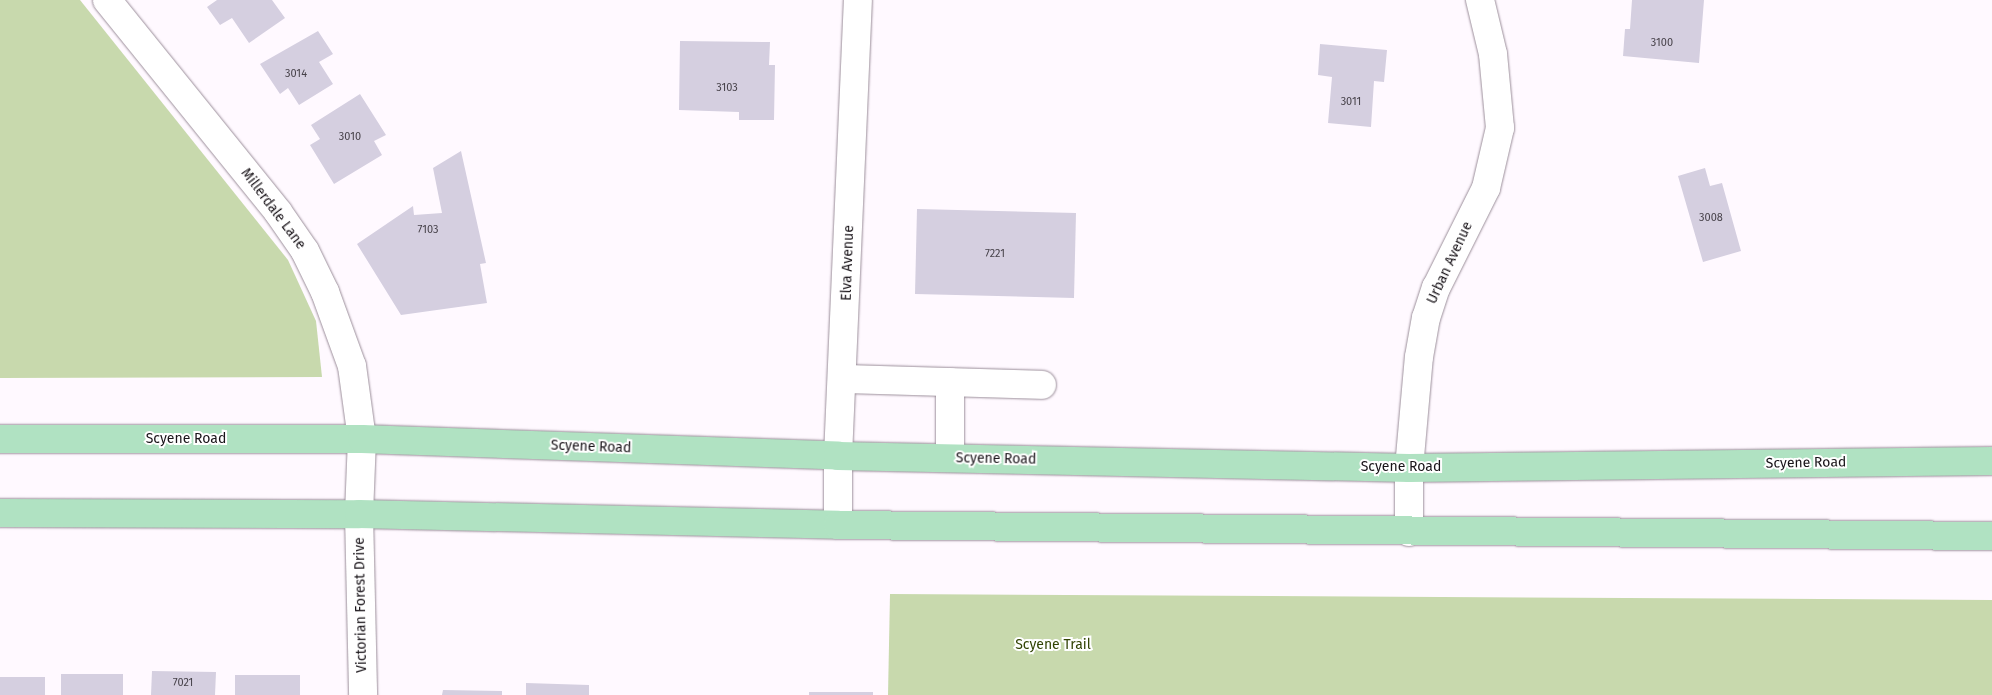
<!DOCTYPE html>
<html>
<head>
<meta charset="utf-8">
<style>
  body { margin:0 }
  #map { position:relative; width:1992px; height:695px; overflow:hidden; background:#fff9ff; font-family:"Fira Sans",sans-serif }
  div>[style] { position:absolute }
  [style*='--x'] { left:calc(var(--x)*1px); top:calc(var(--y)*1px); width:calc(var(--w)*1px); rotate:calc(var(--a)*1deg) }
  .green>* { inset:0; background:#c8d9ad }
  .building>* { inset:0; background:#d5cfe0 }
  .roads { filter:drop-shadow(0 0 1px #9c8f9b) drop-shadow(0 0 1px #9c8f9b) }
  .minor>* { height:28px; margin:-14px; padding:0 14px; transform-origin:14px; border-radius:14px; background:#fff }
  .major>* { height:28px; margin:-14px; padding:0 14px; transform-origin:14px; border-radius:14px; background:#b0e2c2 }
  span { translate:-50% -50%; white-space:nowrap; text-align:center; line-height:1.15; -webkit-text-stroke:4px #fff; paint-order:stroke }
  .number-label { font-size:11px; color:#47424a }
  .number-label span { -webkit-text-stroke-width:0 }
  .street-label { font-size:14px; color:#181318 }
  .park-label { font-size:14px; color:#314303 }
</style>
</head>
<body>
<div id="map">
  <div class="green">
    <i style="clip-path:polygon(0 0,80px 0,288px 260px,316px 321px,322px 377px,0 378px)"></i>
    <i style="clip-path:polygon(890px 594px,1992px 600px,1992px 695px,888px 695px)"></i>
  </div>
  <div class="building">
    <i style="clip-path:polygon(217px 0,272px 0,285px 18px,249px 43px,232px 18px,220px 25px,207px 7px)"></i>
    <i style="clip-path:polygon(1632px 0,1704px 0,1699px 63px,1623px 56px,1625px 29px,1630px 29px)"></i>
    <i style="clip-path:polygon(318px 31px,333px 54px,319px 62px,333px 84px,299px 105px,288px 88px,280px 94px,260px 64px)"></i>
    <i style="clip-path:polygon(680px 41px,770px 42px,769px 65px,775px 65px,774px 120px,739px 120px,739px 112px,679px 110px)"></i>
    <i style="clip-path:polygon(1320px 44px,1387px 50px,1384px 82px,1374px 81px,1371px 127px,1328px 123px,1332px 77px,1318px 75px)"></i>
    <i style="clip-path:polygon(360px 94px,386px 135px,374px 141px,382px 155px,334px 184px,310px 145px,320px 139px,311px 125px)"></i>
    <i style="clip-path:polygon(461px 151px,486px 263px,480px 264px,487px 303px,401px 315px,357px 244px,413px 206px,414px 215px,442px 213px,433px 168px)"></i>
    <i style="clip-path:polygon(1705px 168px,1710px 186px,1722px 183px,1741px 251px,1703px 262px,1678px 176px)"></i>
    <i style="clip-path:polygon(917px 209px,1076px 213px,1074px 298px,915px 294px)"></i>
    <i style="clip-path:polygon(152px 671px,216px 672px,215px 695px,151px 695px)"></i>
    <i style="clip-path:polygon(61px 674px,123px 674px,123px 695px,61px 695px)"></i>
    <i style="clip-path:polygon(235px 675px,300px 675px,300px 695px,235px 695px)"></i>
    <i style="clip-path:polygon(0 677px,45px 677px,45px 695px,0 695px)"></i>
    <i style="clip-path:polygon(526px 683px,589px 685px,589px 695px,526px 695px)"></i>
    <i style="clip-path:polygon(443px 690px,502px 691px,502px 695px,442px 695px)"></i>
    <i style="clip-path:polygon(809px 692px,873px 692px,873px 695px,809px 695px)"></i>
  </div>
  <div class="roads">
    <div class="minor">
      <i style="--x:107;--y:0;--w:272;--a:51.1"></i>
      <i style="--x:278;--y:212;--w:47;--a:55.3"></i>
      <i style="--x:305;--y:251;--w:46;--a:64"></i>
      <i style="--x:325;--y:292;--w:79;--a:70"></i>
      <i style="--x:352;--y:366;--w:74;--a:82.2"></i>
      <i style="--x:362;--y:439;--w:75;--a:92.3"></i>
      <i style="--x:359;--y:514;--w:181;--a:88.7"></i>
      <i style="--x:843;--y:379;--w:199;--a:1.7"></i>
      <i style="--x:950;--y:382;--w:76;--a:90"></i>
      <i style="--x:838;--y:525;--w:69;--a:-90"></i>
      <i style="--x:838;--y:456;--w:456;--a:-87.5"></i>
      <i style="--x:1409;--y:532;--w:64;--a:-90"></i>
      <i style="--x:1409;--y:468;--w:111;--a:-84.9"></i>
      <i style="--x:1419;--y:357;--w:40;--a:-80"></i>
      <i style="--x:1426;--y:318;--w:32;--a:-72"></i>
      <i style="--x:1436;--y:288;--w:112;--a:-63.4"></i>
      <i style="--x:1486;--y:188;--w:62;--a:-76.9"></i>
      <i style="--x:1500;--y:128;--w:74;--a:-95.4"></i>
      <i style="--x:1493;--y:54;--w:56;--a:-103.5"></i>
    </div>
    <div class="major">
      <i style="--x:0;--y:439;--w:362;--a:0"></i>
      <i style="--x:362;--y:439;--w:476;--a:2"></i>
      <i style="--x:838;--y:456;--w:571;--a:1.2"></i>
      <i style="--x:1409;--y:468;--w:583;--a:-0.69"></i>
      <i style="--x:0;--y:513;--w:359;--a:0.2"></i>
      <i style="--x:359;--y:514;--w:479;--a:1.3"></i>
      <i style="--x:838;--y:525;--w:1154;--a:0.55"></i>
    </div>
  </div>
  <div class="number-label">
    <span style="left:1662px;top:43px">3100</span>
    <span style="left:296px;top:74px">3014</span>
    <span style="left:727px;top:88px">3103</span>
    <span style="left:1351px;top:102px">3011</span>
    <span style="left:350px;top:137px">3010</span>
    <span style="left:1711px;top:218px">3008</span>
    <span style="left:428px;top:230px">7103</span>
    <span style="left:995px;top:254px">7221</span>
    <span style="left:183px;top:683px">7021</span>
  </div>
  <div class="street-label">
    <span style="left:273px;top:209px;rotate:53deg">Millerdale Lane</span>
    <span style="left:848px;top:263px;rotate:-88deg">Elva Avenue</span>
    <span style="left:1450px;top:263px;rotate:-65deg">Urban Avenue</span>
    <span style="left:186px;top:439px">Scyene Road</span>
    <span style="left:591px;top:447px;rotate:2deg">Scyene Road</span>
    <span style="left:996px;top:459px;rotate:1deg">Scyene Road</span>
    <span style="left:1806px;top:463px;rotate:-1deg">Scyene Road</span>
    <span style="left:1401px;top:467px">Scyene Road</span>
    <span style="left:361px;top:605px;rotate:-91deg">Victorian Forest Drive</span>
  </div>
  <div class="park-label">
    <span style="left:1053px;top:645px">Scyene Trail</span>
  </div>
</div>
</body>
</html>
